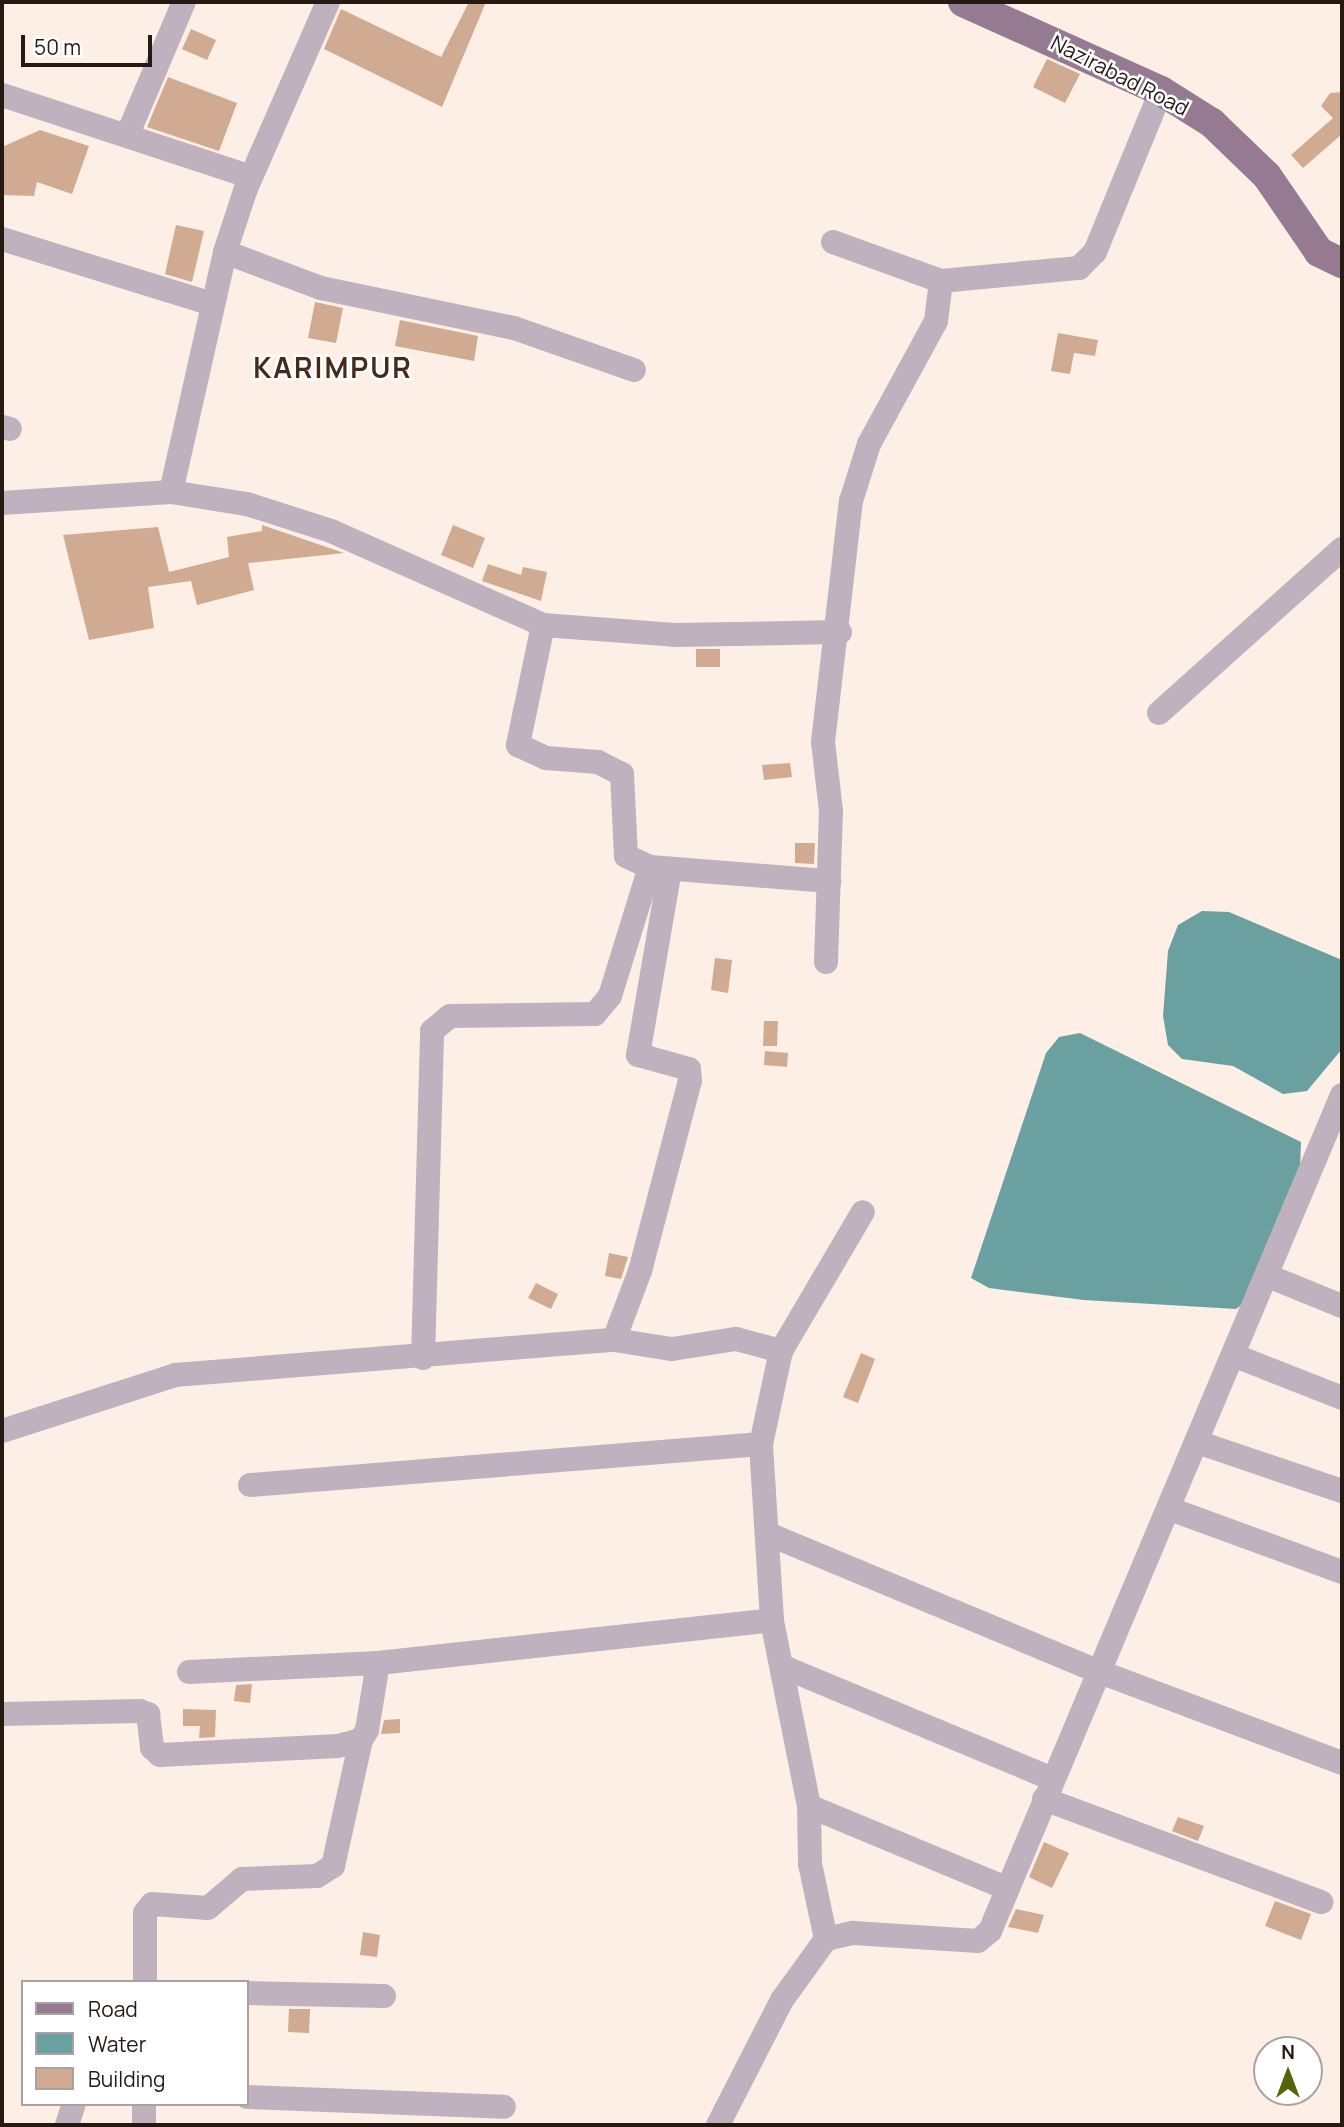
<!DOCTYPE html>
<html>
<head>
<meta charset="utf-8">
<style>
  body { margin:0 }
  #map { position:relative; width:1344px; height:2127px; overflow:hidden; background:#fdefe6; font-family:Manrope,sans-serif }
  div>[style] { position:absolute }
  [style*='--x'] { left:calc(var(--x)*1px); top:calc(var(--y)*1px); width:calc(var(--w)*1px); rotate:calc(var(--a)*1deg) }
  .water>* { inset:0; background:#6aa0a0 }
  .building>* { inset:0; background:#d0ab91 }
  .minor>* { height:24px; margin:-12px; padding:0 12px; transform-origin:12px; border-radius:12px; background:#c0b1be }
  .major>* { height:30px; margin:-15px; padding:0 15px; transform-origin:15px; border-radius:15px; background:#957a92 }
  span { translate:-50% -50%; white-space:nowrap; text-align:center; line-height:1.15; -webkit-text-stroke:5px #fff; paint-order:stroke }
  .street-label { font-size:21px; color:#251911 }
  .district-label { font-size:28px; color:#452b18; font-weight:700; letter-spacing:2px }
  .frame { position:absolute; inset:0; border:4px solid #251911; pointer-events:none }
  .legend { position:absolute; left:21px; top:1980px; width:228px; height:126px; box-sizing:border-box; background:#fff; border:2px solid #a8a3a0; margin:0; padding:9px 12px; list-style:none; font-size:21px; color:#251911 }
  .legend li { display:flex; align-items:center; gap:14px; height:35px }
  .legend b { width:35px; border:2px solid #a8a3a0 }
  .north { position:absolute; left:1253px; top:2036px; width:70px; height:70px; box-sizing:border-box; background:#fff; border:2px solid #a8a3a0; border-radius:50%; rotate:0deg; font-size:19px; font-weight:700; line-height:28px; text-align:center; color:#251911 }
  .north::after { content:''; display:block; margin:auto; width:24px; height:32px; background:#55640b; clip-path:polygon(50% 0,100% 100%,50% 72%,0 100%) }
  .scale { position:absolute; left:21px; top:35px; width:131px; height:32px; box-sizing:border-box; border:4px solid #251911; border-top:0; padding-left:9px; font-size:21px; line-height:24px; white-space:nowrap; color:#251911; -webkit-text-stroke:5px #fff; paint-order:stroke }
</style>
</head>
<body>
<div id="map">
  <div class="water">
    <i style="clip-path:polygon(1202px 911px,1229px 912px,1342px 960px,1342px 1049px,1307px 1091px,1283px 1094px,1233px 1066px,1182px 1059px,1168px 1045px,1163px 1016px,1168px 951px,1178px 925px)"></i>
    <i style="clip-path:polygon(1080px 1033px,1301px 1142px,1300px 1168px,1248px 1300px,1236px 1309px,1084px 1300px,989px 1288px,971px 1278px,1046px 1053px,1059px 1037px)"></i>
  </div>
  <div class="building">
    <i style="clip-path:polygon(469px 2px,486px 2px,442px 107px,324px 49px,341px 9px,441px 57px)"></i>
    <i style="clip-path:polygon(191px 29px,216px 40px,207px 60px,182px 49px)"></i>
    <i style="clip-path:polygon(1047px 59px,1080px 74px,1065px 103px,1033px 87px)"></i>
    <i style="clip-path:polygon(168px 77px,237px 103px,219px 151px,147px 127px)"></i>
    <i style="clip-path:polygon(1342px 92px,1342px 134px,1303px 168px,1291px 155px,1333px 118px,1321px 106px,1330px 93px)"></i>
    <i style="clip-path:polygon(40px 130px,89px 146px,72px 194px,37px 182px,34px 196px,2px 195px,2px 147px)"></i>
    <i style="clip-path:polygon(176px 225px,204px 231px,192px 282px,165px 274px)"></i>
    <i style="clip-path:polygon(315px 302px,343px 308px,336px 343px,308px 338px)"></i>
    <i style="clip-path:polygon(400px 320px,478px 336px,474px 361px,395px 346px)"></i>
    <i style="clip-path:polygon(1058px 333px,1098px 340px,1095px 356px,1074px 353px,1070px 374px,1051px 371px)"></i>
    <i style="clip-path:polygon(262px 525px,344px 553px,248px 563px,254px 590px,197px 605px,191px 581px,148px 587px,154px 628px,89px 640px,63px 535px,158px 527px,169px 572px,229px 557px,227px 537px,262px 531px)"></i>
    <i style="clip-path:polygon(453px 525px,485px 538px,473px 568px,441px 555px)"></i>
    <i style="clip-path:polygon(488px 564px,521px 575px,523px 567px,547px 572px,541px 601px,482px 581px)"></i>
    <i style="clip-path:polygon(696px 649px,720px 649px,720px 667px,696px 667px)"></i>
    <i style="clip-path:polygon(790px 763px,792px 777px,764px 780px,762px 765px)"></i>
    <i style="clip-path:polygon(795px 843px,815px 843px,814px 864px,795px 863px)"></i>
    <i style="clip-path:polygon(715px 958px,732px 960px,728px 993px,711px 990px)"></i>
    <i style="clip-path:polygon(764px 1021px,778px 1021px,777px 1046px,763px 1046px)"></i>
    <i style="clip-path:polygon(765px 1051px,788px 1053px,787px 1067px,764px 1065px)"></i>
    <i style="clip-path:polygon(609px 1253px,628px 1257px,621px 1279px,605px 1276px)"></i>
    <i style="clip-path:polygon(536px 1283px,558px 1294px,551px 1309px,528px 1298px)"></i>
    <i style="clip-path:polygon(861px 1353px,875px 1359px,858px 1403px,843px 1397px)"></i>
    <i style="clip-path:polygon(252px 1684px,250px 1703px,234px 1701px,236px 1685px)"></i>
    <i style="clip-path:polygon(183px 1709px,216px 1710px,215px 1737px,199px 1738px,200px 1726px,183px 1726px)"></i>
    <i style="clip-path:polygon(400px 1719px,400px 1733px,381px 1734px,384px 1720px)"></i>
    <i style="clip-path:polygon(1178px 1817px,1204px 1826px,1198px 1841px,1172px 1831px)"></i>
    <i style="clip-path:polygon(1044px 1842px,1069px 1853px,1052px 1888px,1029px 1877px)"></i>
    <i style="clip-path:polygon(1275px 1901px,1311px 1914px,1301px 1940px,1265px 1926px)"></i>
    <i style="clip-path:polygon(1016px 1909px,1044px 1915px,1038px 1933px,1008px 1927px)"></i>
    <i style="clip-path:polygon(363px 1932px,380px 1935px,377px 1957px,360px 1955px)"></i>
    <i style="clip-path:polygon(289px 2009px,310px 2009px,309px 2033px,288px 2032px)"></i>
  </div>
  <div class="minor">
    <i style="--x:2;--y:95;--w:262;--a:18.2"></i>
    <i style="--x:127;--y:136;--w:146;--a:-67"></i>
    <i style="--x:2;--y:239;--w:220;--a:17.2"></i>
    <i style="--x:833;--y:242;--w:115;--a:19.9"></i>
    <i style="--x:941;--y:281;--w:139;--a:-5.4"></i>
    <i style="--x:1079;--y:268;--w:23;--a:-45"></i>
    <i style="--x:1095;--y:252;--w:174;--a:-67.7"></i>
    <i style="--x:225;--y:252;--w:103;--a:20.6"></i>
    <i style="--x:321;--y:288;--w:197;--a:11.7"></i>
    <i style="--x:514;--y:328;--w:127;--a:19.3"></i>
    <i style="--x:2;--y:427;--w:8;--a:14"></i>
    <i style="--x:171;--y:492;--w:246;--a:-77.3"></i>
    <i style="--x:225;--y:252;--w:64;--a:-71.8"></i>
    <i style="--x:245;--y:191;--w:206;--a:-66.3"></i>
    <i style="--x:2;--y:503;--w:169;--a:-3.7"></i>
    <i style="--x:171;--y:492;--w:77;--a:9"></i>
    <i style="--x:247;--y:504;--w:88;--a:17.8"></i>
    <i style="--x:331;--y:531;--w:232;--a:23.9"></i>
    <i style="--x:543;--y:625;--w:132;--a:4.3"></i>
    <i style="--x:675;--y:635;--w:165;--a:-1"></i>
    <i style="--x:543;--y:625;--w:123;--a:101.8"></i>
    <i style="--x:518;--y:745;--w:31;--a:25"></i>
    <i style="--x:546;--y:758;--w:52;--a:4.4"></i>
    <i style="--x:598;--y:762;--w:27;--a:27"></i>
    <i style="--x:622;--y:774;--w:82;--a:87.2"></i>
    <i style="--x:626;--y:856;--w:26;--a:25"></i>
    <i style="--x:650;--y:867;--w:180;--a:4.5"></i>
    <i style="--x:1159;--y:713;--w:246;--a:-41.9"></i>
    <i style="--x:826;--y:962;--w:151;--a:-88.1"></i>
    <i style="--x:831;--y:811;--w:69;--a:-96.6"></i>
    <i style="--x:823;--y:742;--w:243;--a:-83.4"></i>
    <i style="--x:851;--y:501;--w:60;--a:-72.5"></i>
    <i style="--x:869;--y:444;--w:140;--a:-61.4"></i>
    <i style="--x:936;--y:321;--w:40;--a:-82.9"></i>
    <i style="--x:1268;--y:1276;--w:80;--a:22.1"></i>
    <i style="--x:614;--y:1340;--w:59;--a:8.8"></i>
    <i style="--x:672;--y:1349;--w:65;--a:-8.9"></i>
    <i style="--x:736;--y:1339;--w:47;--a:14.9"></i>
    <i style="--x:1233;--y:1355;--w:117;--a:21.5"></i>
    <i style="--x:423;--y:1358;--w:327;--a:-88.4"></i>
    <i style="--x:432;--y:1031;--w:23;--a:-40"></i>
    <i style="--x:450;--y:1016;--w:145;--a:-0.8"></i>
    <i style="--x:595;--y:1014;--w:23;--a:-50"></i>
    <i style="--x:610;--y:996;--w:135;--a:-72.8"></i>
    <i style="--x:2;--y:1431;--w:182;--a:-17.9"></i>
    <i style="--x:175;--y:1375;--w:440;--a:-4.6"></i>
    <i style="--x:614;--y:1340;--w:74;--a:-69.4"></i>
    <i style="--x:640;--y:1271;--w:196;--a:-75.3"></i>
    <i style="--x:690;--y:1081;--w:12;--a:-95"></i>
    <i style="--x:689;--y:1069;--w:53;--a:-164.6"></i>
    <i style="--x:638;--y:1055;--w:189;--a:-80.2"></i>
    <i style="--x:1197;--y:1442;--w:153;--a:18.7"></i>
    <i style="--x:250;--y:1485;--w:513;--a:-4.59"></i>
    <i style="--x:1170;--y:1509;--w:183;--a:20.1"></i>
    <i style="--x:768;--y:1534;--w:360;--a:22.6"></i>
    <i style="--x:1100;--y:1672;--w:259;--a:20.6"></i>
    <i style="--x:786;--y:1668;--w:289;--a:22.6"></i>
    <i style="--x:189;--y:1672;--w:189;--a:-2.7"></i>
    <i style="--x:378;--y:1663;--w:396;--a:-6.2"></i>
    <i style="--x:2;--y:1714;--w:138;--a:-1.2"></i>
    <i style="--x:140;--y:1711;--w:9;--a:21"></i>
    <i style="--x:148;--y:1714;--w:34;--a:83"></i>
    <i style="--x:152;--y:1748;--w:11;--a:41"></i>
    <i style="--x:160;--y:1755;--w:178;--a:-2.9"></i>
    <i style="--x:338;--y:1746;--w:24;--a:-15"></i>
    <i style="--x:361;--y:1740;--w:12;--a:-59"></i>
    <i style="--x:367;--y:1730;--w:68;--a:-80.7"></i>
    <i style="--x:1044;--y:1799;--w:296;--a:20.4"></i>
    <i style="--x:809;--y:1806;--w:213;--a:22.6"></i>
    <i style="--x:826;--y:1939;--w:77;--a:-102"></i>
    <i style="--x:810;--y:1864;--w:58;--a:-91"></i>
    <i style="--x:809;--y:1806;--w:190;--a:-101.3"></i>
    <i style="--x:772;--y:1620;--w:176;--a:-93.6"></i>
    <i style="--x:761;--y:1444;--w:95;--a:-77.9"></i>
    <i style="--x:781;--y:1351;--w:161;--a:-59.5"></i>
    <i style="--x:145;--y:1982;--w:69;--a:-90"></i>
    <i style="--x:145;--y:1913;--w:11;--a:-52"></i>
    <i style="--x:152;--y:1904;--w:56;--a:4.1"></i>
    <i style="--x:208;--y:1908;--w:45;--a:-40.5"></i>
    <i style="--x:242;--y:1879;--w:75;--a:-2.3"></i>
    <i style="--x:317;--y:1876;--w:19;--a:-32"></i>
    <i style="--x:333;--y:1866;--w:129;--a:-77.5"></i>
    <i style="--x:247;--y:1993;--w:137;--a:1.3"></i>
    <i style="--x:247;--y:2097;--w:257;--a:2.2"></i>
    <i style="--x:67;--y:2125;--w:22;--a:-72"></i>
    <i style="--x:144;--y:2125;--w:21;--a:-90"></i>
    <i style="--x:718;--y:2125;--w:140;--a:-62.9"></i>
    <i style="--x:782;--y:2000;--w:75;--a:-54.2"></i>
    <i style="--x:826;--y:1939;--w:28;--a:-13"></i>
    <i style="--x:853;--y:1933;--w:125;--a:3.7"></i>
    <i style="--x:978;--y:1941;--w:16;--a:-40"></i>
    <i style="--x:990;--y:1931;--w:907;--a:-67.17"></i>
  </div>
  <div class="major">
    <i style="--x:963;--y:2;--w:217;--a:24.2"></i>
    <i style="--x:1161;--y:91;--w:60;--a:32.1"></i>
    <i style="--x:1212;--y:123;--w:76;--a:43.9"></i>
    <i style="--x:1267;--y:176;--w:92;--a:55.6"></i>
    <i style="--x:1319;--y:252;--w:25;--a:26"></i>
  </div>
  <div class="street-label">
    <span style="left:1120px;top:75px;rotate:27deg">Nazirabad Road</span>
  </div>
  <div class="district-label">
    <span style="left:333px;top:367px">KARIMPUR</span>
  </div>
  <div class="frame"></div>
  <ul class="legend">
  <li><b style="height:9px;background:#957a92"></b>Road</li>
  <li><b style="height:19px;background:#6aa0a0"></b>Water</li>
  <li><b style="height:19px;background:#d0ab91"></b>Building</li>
  </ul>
  <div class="north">N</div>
  <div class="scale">50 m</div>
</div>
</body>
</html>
